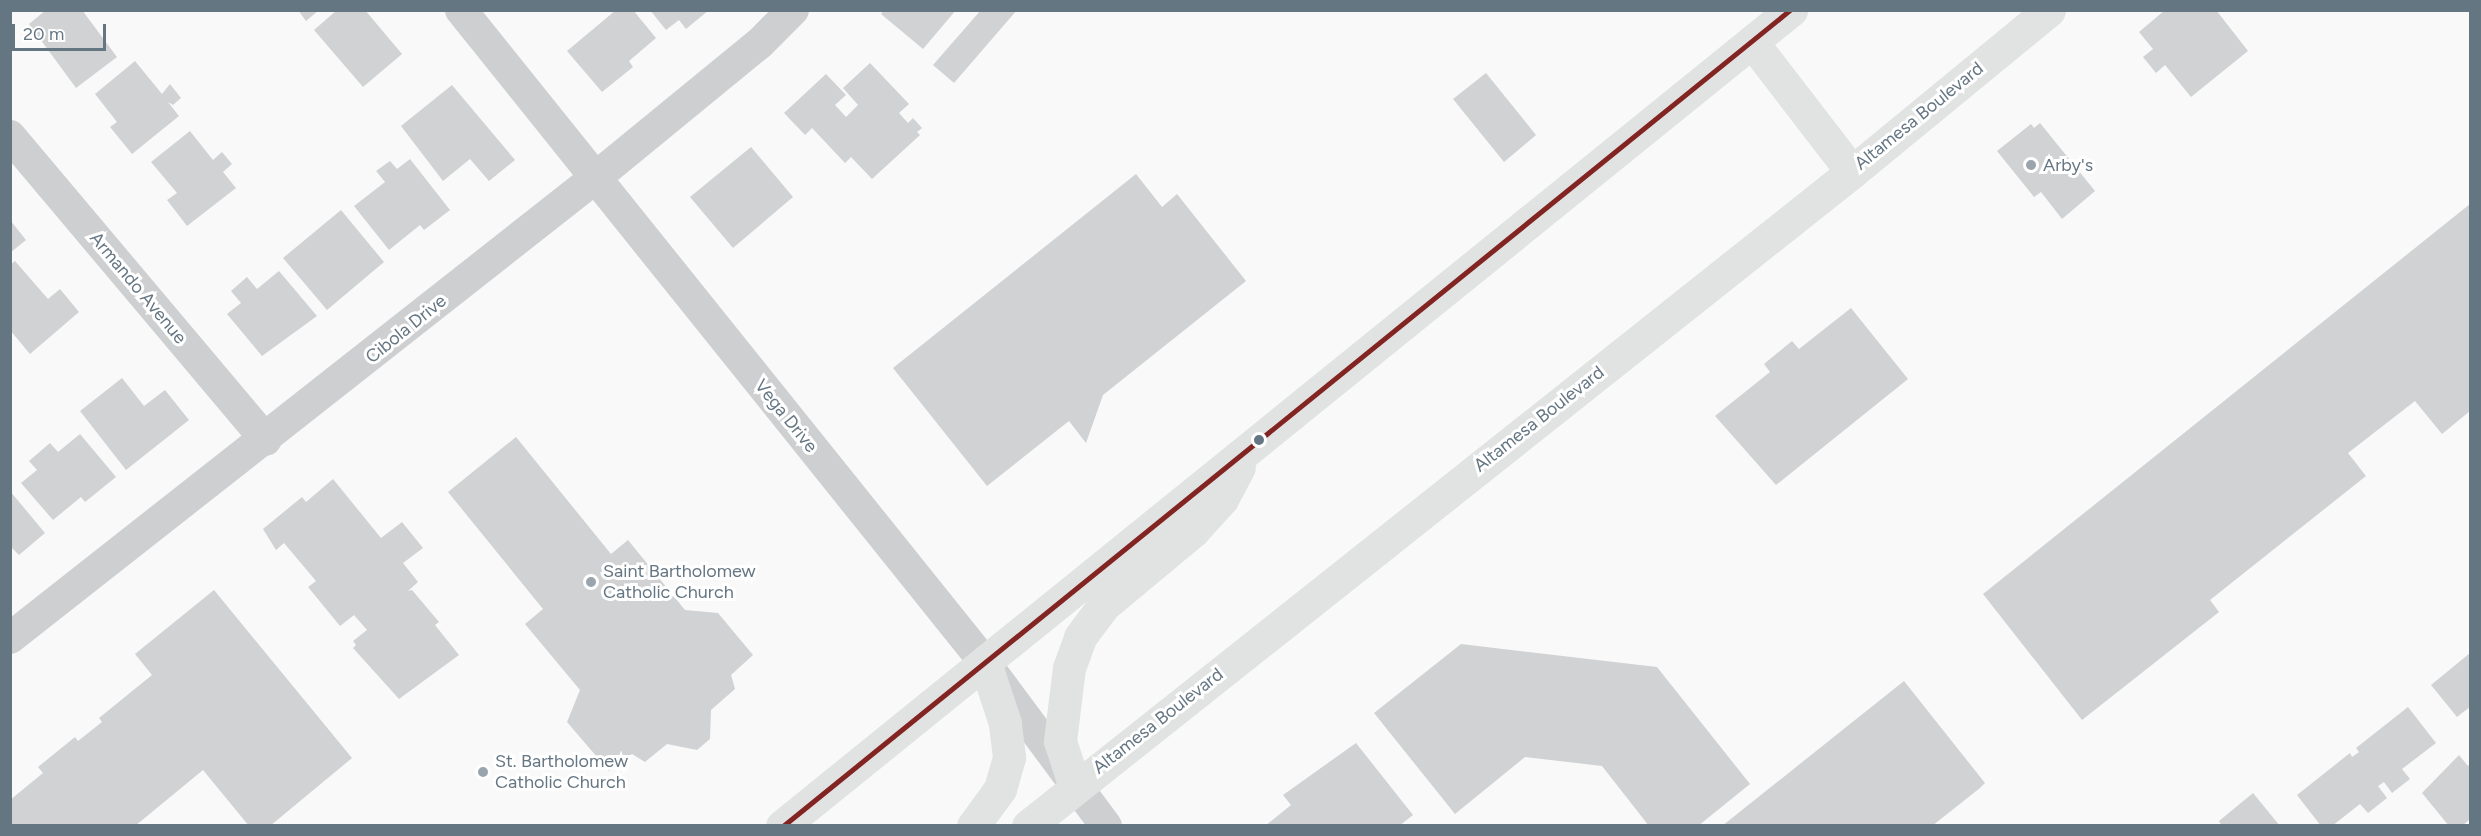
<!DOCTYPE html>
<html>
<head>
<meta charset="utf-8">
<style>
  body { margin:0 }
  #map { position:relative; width:2481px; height:836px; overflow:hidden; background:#f9f9f9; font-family:Figtree,sans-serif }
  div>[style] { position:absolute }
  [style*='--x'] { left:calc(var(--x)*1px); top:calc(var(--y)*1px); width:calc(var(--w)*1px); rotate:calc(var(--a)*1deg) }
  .building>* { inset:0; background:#d0d2d3 }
  .street>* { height:32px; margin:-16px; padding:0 16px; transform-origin:16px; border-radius:16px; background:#cecfd0 }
  .secondary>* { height:33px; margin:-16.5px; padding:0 16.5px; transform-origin:16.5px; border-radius:16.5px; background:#e1e2e2 }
  .bus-1>* { height:4.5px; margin:-2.25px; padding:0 2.25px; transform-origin:2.25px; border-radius:2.25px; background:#822522 }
  .dots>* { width:16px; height:16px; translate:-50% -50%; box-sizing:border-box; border:3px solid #fff; border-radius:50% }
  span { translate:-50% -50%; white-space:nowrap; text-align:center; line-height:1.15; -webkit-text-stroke:6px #fff; paint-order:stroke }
  .street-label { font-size:18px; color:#657683 }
  .poi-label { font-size:18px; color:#657683 }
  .left { translate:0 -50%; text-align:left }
  .frame { position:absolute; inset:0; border:12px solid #657683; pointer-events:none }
  .scale { position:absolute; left:12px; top:24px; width:94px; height:27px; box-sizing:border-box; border:3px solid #657683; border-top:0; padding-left:8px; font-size:18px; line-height:21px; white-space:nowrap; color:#657683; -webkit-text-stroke:4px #fff; paint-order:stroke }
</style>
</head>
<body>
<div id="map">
  <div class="building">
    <i style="clip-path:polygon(46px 10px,82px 10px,117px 57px,76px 88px,29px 24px)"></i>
    <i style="clip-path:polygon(298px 10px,319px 10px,306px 21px)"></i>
    <i style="clip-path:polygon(337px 10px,365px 10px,402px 54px,363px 87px,314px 30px)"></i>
    <i style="clip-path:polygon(616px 10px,633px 10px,656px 38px,629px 61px,633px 67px,602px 92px,567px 51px)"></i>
    <i style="clip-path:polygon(650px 10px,709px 10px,686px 29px,679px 20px,666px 30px)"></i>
    <i style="clip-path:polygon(884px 10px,956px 10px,923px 49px,881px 14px)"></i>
    <i style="clip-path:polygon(981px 10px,1017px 10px,954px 83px,933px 65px)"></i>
    <i style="clip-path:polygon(2165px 10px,2216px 10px,2248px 51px,2191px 97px,2165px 65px,2156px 73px,2143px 57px,2153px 49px,2139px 32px)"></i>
    <i style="clip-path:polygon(135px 61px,162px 94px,170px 84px,181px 98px,173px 105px,168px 102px,179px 116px,132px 154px,110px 127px,117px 122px,95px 94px)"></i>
    <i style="clip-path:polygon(870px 63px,909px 104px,899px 113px,908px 123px,913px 118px,922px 128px,917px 132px,920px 135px,872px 179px,851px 157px,845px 163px,812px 128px,805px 135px,784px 113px,826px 74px,846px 95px,835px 105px,846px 117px,858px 105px,843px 88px)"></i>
    <i style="clip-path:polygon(1486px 73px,1536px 135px,1504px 162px,1453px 99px)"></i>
    <i style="clip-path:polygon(452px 85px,515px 160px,489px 181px,470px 159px,443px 181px,401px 126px)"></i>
    <i style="clip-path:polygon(2040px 123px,2095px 191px,2062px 219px,2041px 192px,2034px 197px,1997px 151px,2031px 124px,2034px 128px)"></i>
    <i style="clip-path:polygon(190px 131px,213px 160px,222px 152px,232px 164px,223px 172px,236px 188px,187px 226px,167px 200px,177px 193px,151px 162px)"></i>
    <i style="clip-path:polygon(751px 147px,793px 197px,733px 248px,690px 197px)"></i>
    <i style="clip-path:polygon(410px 159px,450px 210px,424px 230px,420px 225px,389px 250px,354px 206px,385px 182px,376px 171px,390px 161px,397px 169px)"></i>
    <i style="clip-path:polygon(1136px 174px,1162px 207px,1177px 194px,1246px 281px,1103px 395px,1086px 443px,1069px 421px,987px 486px,893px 368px)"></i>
    <i style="clip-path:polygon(2470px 204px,2470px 411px,2442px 434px,2415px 401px,2348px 453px,2366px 476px,2210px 600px,2219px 612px,2082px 720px,1983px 594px)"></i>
    <i style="clip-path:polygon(341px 210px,384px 262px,327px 310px,283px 258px)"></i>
    <i style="clip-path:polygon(10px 220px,26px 240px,10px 253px)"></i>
    <i style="clip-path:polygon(15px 261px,48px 299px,60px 289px,79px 312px,30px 354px,10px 330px,10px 265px)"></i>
    <i style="clip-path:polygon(279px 271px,317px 316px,262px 356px,227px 314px,241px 303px,231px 291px,247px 277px,257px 289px)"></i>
    <i style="clip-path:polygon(1851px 308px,1908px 379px,1776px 485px,1715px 416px,1770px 372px,1764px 364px,1792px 341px,1799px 349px)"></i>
    <i style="clip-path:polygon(122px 378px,144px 406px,165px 390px,189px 420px,126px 470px,80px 411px)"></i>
    <i style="clip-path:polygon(80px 434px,116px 477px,85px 502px,81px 497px,53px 520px,21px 483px,37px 470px,29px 461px,50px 443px,58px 452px)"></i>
    <i style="clip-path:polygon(516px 437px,611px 554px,628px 540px,685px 610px,718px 613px,753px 655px,731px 675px,735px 689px,711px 710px,710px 739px,697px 750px,667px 744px,645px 762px,632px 754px,609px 771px,567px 722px,580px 690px,525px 624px,543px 609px,448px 492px)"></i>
    <i style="clip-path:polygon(333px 479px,381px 538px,402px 522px,423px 548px,403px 563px,418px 582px,408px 591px,412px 590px,439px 622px,435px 625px,459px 655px,399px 699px,353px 648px,356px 645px,353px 641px,367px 630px,354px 615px,340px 626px,308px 587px,316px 581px,284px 543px,276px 550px,263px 529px,302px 497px,306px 502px)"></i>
    <i style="clip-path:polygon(10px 491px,45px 533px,19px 555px,10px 546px)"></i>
    <i style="clip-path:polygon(214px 590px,352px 758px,270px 826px,249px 826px,203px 770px,135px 826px,10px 826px,10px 800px,43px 773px,38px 767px,75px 737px,78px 741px,102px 722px,99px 718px,152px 675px,135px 654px)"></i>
    <i style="clip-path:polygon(1461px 644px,1657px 667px,1750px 784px,1698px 826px,1649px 826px,1602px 766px,1525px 757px,1455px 814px,1374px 713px)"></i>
    <i style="clip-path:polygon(2470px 653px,2470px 707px,2457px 717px,2431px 685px)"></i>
    <i style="clip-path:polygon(1904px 681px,1985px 783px,1980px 788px,1932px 826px,1722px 826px)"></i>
    <i style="clip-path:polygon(2408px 707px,2436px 743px,2402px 769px,2410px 779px,2392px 793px,2384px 782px,2378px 786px,2387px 798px,2368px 813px,2360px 804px,2332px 826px,2321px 826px,2297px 795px,2350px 753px,2352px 757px,2359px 752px,2356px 748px)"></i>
    <i style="clip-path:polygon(1356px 743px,1413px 815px,1399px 826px,1265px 826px,1291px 805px,1283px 795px)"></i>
    <i style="clip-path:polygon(2459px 755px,2468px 766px,2470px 763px,2470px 819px,2462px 826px,2449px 826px,2422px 793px)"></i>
    <i style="clip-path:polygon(2253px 793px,2280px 826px,2222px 826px,2219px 821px)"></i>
  </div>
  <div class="street">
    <i style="--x:461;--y:10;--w:837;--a:51.25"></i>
    <i style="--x:985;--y:663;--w:203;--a:53.4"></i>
    <i style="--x:10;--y:136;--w:397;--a:49.9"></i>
    <i style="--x:10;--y:638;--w:744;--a:-38.18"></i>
    <i style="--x:595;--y:178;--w:212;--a:-39.3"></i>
    <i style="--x:759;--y:44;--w:48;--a:-45"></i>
  </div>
  <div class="secondary">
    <i style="--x:1752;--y:42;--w:164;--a:52.4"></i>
    <i style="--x:1075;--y:787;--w:48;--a:-108.1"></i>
    <i style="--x:1060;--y:741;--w:74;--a:-83"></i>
    <i style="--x:1069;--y:668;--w:33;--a:-70"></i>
    <i style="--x:1080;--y:637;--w:40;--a:-53"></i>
    <i style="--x:1104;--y:605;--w:116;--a:-39.7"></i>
    <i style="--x:1193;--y:531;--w:43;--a:-47.8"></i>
    <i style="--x:1222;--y:499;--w:36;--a:-62"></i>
    <i style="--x:782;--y:826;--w:1298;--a:-38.96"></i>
    <i style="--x:973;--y:826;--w:46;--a:-53.9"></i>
    <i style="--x:1000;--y:789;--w:33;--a:-74"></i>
    <i style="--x:1009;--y:757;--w:34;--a:-97"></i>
    <i style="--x:1005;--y:723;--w:63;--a:-108.4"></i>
    <i style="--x:1028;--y:826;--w:1052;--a:-38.44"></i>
    <i style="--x:1852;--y:172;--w:255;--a:-39.4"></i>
  </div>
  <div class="bus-1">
    <i style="--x:783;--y:826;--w:1296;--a:-39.02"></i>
  </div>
  <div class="dots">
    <i style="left:2031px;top:165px;background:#99a4ac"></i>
    <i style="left:1259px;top:440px;background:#657683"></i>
    <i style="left:591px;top:582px;background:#99a4ac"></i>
    <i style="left:483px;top:772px;background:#99a4ac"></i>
  </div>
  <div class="street-label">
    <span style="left:1919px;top:116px;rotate:-39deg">Altamesa Boulevard</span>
    <span style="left:138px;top:288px;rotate:50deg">Armando Avenue</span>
    <span style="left:406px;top:329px;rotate:-39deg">Cibola Drive</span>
    <span style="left:786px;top:416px;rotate:51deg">Vega Drive</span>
    <span style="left:1539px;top:419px;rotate:-38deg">Altamesa Boulevard</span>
    <span style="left:1158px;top:721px;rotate:-38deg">Altamesa Boulevard</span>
  </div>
  <div class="poi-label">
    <span class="left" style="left:2043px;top:165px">Arby's</span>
    <span class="left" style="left:603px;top:582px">Saint Bartholomew<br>Catholic Church</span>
    <span class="left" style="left:495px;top:772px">St. Bartholomew<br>Catholic Church</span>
  </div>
  <div class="frame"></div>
  <div class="scale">20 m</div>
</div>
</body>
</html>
